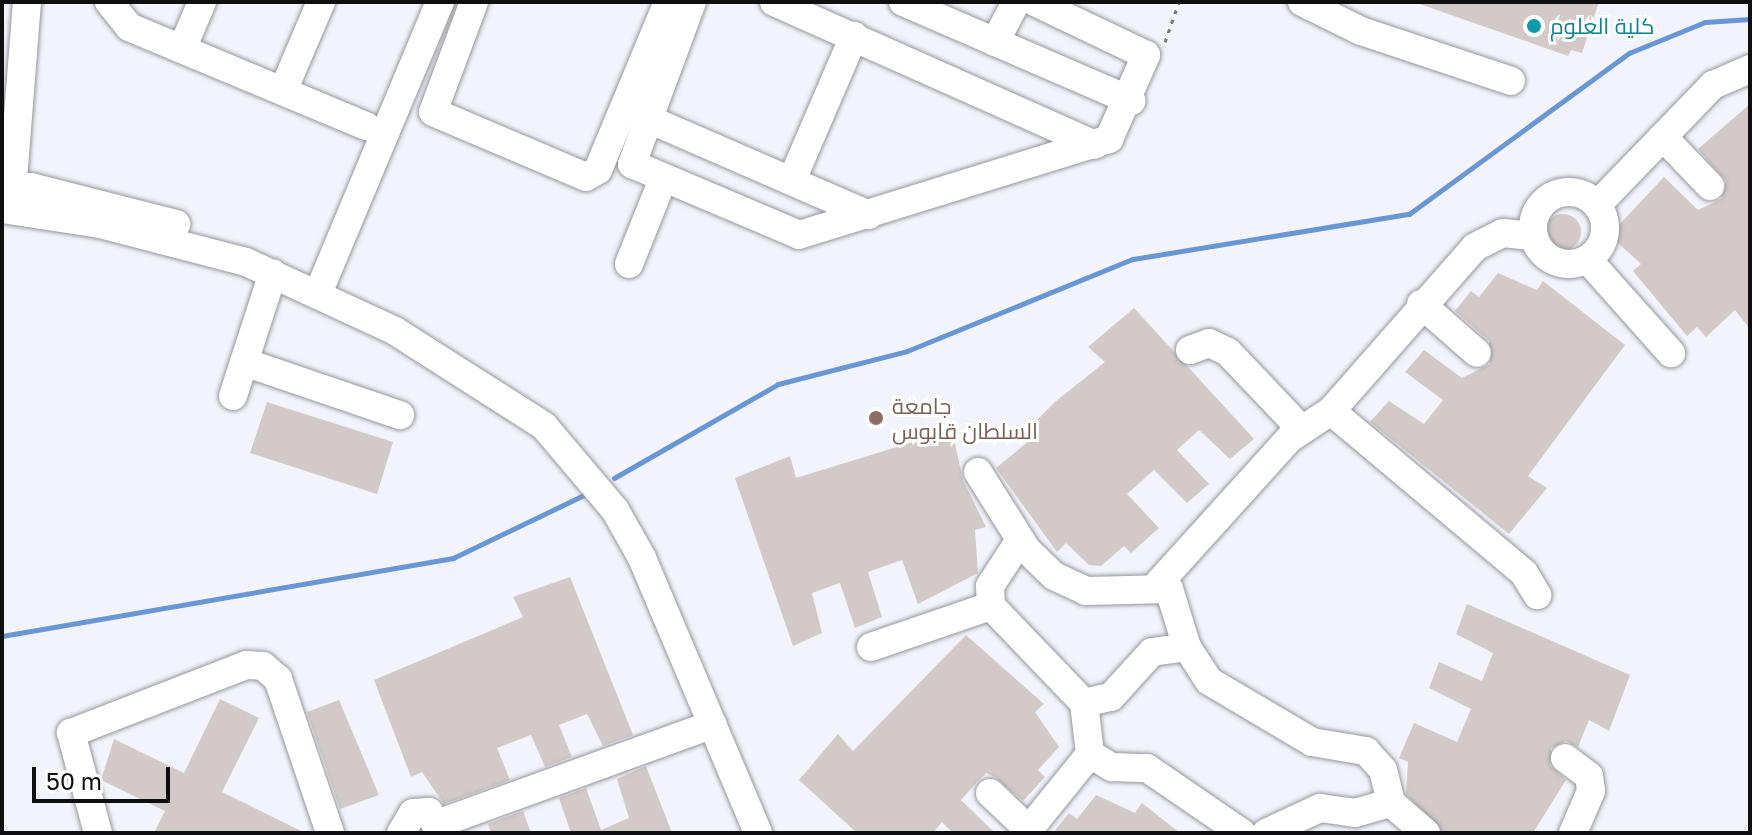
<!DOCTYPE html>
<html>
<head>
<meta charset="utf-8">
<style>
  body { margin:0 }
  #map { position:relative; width:1752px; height:835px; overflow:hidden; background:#f3f3fb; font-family:"Golos Text",Cairo,sans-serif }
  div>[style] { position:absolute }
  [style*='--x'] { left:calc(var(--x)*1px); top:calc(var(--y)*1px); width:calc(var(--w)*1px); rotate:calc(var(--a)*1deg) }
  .stream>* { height:5px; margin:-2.5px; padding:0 2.5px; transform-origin:2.5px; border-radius:2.5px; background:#6897d4 }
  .building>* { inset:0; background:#d2cac8 }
  .round { border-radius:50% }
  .path>* { height:3px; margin-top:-1.5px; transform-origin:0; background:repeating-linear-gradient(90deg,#79797e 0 4px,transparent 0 10px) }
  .roads { filter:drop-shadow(0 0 2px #96969d) drop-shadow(0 0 2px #96969d) }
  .minor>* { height:28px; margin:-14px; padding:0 14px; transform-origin:14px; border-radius:14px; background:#fff }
  .minor>.ring { margin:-14px; padding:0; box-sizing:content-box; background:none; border:28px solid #fff; border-radius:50% }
  .dots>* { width:22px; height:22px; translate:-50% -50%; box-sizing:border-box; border:4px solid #fff; border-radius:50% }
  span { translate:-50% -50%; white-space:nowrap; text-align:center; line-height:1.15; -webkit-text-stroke:6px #fff; paint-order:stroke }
  .culture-label { font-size:22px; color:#0d838f }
  .left { translate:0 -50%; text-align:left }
  .education-label { font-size:22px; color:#785e54 }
  .frame { position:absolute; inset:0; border:4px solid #0f0f11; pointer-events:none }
  .scale { position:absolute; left:32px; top:767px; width:138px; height:36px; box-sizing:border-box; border:4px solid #0f0f11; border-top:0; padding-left:10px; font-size:24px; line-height:28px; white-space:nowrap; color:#0f0f11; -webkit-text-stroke:6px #fff; paint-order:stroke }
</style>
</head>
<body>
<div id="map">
  <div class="stream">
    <i style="--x:614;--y:478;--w:189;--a:-29.8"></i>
    <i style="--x:778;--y:384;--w:133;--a:-14.3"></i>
    <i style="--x:907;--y:351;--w:244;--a:-22.2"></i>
    <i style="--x:1133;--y:259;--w:280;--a:-9.3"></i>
    <i style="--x:1409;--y:214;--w:273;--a:-36.2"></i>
    <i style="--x:1629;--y:53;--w:82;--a:-22.2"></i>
    <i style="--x:1705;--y:22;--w:45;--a:-3.8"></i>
    <i style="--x:2;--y:636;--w:458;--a:-9.8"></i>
    <i style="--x:453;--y:558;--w:152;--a:-25.7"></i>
  </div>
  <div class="building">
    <i style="clip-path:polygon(1414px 2px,1599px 2px,1582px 53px,1571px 50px,1568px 56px)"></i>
    <i style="clip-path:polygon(1750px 104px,1750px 329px,1735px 310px,1706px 337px,1697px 327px,1687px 336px,1633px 271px,1641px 264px,1617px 242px,1618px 226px,1664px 177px,1698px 210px,1721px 199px,1726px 181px,1698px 149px)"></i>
    <i class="round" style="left:1545px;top:214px;width:36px;height:36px"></i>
    <i style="clip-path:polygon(1498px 273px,1537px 290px,1543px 281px,1625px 345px,1528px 476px,1547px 488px,1509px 534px,1370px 422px,1389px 401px,1424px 424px,1443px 400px,1405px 372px,1424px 350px,1462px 378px,1490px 364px,1489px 341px,1455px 311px,1471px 291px,1479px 297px)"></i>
    <i style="clip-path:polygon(1134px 308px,1254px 439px,1230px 459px,1199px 430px,1177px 450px,1209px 484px,1187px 503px,1154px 470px,1127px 494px,1159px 528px,1131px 553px,1124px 546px,1101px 566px,1089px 565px,1066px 543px,1057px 552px,996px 468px,1035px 436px,1028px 429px,1055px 402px,1105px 362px,1088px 347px)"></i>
    <i style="clip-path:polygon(267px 402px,393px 442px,377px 494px,250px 453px)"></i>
    <i style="clip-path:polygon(952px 430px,963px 480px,986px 527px,975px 530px,978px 573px,918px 604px,902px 560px,868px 572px,882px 617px,855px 628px,840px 583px,812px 593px,822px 633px,793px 646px,735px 478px,790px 456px,796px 478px)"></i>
    <i style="clip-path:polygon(570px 577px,633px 735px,603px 746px,587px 714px,559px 725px,572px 757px,545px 767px,531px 735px,497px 748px,510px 780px,444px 804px,422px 772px,411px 777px,374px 680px,523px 617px,513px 597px)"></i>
    <i style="clip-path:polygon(1467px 604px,1630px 675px,1609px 731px,1589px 720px,1578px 747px,1566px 741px,1551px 748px,1550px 765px,1566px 780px,1533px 833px,1443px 833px,1406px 794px,1408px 762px,1399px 758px,1414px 723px,1457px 742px,1471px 709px,1429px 688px,1439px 662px,1482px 681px,1493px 653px,1456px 634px)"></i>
    <i style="clip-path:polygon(966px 635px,1044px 704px,1035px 712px,1059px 747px,1038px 770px,1045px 777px,1023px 801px,995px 777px,986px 773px,977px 782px,961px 800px,995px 833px,953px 833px,942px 822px,933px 833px,857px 833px,799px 780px,838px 734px,853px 751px)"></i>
    <i style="clip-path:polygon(220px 699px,259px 718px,222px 792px,305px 833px,154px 833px,165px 811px,101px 780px,114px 739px,184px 773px)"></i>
    <i style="clip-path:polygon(339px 700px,379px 795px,340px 809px,307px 712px)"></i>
    <i style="clip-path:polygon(646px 766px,672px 833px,571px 833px,559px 798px,586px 788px,601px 830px,629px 818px,617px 779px)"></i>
    <i style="clip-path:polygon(1096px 795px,1135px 813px,1142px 803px,1180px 833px,1053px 833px,1069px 813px,1077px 819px)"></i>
    <i style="clip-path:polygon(523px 811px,531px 833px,491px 833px,488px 824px)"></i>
  </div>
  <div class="path">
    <i style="--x:1165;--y:42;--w:42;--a:-70.7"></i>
  </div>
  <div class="roads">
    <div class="minor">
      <i style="--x:109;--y:2;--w:32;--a:51"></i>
      <i style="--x:129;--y:27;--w:257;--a:22.7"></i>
      <i style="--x:474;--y:2;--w:117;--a:110.4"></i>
      <i style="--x:433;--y:112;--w:166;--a:23"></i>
      <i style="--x:586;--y:177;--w:14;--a:-30"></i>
      <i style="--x:598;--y:170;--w:182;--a:-67.4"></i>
      <i style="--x:692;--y:2;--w:173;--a:110.3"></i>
      <i style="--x:632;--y:164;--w:181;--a:23"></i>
      <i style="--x:799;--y:235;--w:325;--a:-17.2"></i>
      <i style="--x:1109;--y:139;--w:92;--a:-66.2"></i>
      <i style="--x:1146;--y:55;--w:123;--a:-154.5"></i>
      <i style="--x:774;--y:2;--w:351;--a:24"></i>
      <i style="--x:903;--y:2;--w:249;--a:23.4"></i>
      <i style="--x:1302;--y:2;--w:66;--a:26.2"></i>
      <i style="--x:1361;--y:31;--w:158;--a:18.4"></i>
      <i style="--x:995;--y:42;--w:45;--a:-62.3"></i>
      <i style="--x:182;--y:49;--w:51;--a:-66.9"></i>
      <i style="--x:283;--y:91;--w:97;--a:-66.9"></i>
      <i style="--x:646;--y:118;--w:243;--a:23.5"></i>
      <i style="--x:1663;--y:137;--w:68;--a:46.2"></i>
      <i style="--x:792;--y:180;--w:157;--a:-66.7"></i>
      <i style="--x:2;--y:187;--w:29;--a:0"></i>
      <i style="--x:31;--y:187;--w:150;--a:14.3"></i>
      <i class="ring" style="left:1533px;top:192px;width:44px;height:44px"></i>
      <i style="--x:11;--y:205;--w:204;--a:-85.5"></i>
      <i style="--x:1597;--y:205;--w:167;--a:-46"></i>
      <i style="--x:1713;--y:85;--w:40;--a:-23.4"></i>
      <i style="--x:2;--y:209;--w:99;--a:8.7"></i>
      <i style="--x:100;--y:224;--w:151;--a:14.6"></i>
      <i style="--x:246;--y:262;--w:164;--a:24.8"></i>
      <i style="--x:395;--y:331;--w:177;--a:32.5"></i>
      <i style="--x:544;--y:426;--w:110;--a:49.8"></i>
      <i style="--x:615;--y:510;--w:55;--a:60.6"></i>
      <i style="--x:642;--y:558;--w:298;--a:67.1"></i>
      <i style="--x:1588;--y:260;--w:125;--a:48.3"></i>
      <i style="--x:629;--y:264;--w:92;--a:-68.2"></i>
      <i style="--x:319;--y:291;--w:313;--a:-67.3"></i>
      <i style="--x:1421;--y:304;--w:74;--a:41.2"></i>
      <i style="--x:1190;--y:350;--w:20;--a:-20"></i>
      <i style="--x:1209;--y:343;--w:21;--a:25"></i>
      <i style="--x:1228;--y:352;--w:106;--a:46.5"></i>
      <i style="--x:244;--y:362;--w:165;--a:18.8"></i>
      <i style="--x:233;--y:396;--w:129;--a:-72"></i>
      <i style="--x:1331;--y:411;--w:252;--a:40"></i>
      <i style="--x:1524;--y:573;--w:26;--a:59"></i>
      <i style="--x:978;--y:472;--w:92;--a:57.9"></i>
      <i style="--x:1027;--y:550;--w:37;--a:44"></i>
      <i style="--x:1054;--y:576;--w:35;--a:25"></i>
      <i style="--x:1086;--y:591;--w:83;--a:-1.4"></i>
      <i style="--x:1169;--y:589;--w:61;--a:72.8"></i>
      <i style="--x:1187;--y:647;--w:40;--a:57.1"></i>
      <i style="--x:1209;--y:681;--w:120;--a:30.6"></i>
      <i style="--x:1312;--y:742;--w:55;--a:9.5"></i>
      <i style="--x:1366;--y:751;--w:25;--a:48"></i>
      <i style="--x:1383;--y:770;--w:34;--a:76"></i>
      <i style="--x:1391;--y:803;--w:46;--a:40.6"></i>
      <i style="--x:1020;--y:540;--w:55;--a:123.1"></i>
      <i style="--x:990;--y:586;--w:20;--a:87"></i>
      <i style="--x:991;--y:606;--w:134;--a:46.2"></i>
      <i style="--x:1084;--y:703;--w:51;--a:83.3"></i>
      <i style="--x:1090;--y:754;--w:26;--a:31"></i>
      <i style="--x:1112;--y:767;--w:35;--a:2"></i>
      <i style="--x:1147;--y:768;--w:115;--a:34.4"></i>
      <i style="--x:1157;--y:585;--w:198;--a:-47.9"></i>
      <i style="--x:1290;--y:438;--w:49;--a:-33.4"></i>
      <i style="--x:1331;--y:411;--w:218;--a:-48.7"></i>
      <i style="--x:1475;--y:247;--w:31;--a:-27"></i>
      <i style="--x:1503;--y:233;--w:31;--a:6"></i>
      <i style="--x:871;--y:647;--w:127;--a:-18.9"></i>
      <i style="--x:1084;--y:703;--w:28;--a:-13"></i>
      <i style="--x:1111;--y:697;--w:61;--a:-47.7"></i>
      <i style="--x:1152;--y:652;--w:35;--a:-8"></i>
      <i style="--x:1565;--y:758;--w:30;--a:37"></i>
      <i style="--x:1589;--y:776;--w:15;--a:82"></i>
      <i style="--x:1591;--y:791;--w:46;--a:113.2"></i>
      <i style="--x:990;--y:793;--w:54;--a:43.5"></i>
      <i style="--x:440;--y:823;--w:290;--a:-19.9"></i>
      <i style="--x:98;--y:833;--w:104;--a:-105.1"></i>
      <i style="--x:71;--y:733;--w:188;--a:-21.2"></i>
      <i style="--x:246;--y:665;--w:17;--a:3"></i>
      <i style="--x:263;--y:666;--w:20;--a:41"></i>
      <i style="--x:278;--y:679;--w:163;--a:71.3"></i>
      <i style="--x:401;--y:833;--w:23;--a:-59"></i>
      <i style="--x:413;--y:813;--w:16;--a:-4"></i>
      <i style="--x:429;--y:812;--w:24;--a:62"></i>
      <i style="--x:1026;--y:833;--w:102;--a:-51"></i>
      <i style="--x:1266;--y:833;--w:60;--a:-24.8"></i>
      <i style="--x:1320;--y:808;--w:35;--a:8"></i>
      <i style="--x:1355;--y:813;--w:37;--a:-16"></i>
    </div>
  </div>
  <div class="dots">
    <i style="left:1534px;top:26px;background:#0f9aa8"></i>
    <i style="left:876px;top:418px;background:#8d6e63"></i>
  </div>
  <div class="culture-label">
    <span class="left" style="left:1550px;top:26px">كلية العلوم</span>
  </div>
  <div class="education-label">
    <span class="left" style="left:892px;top:418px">جامعة<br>السلطان قابوس</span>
  </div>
  <div class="frame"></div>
  <div class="scale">50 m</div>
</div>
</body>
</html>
